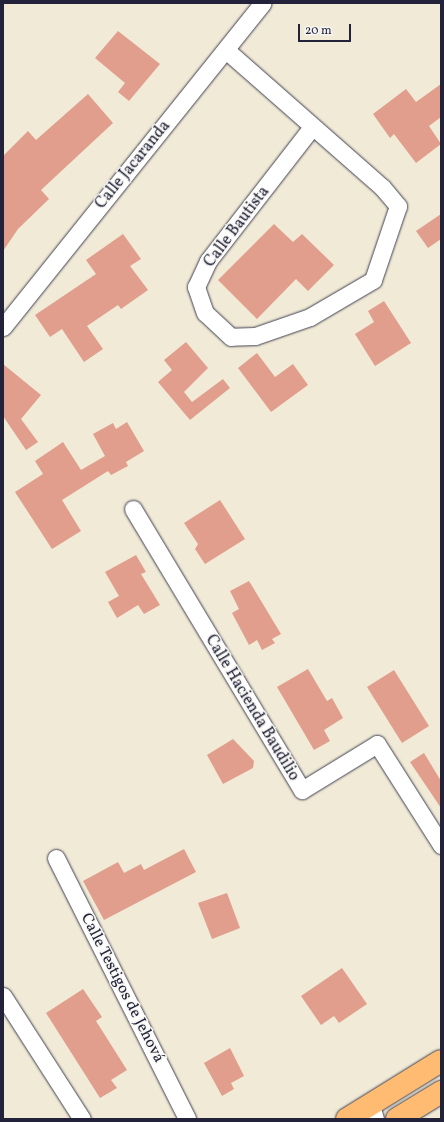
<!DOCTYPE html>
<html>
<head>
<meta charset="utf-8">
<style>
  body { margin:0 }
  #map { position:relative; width:444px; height:1122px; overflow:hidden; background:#f0ead6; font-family:Vollkorn,serif }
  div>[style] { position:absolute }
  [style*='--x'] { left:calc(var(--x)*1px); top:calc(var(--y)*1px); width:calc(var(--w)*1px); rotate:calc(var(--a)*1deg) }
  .building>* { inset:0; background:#e19e8d }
  .roads { filter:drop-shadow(0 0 1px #414052) drop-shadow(0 0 1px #414052) }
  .minor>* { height:17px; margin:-8.5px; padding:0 8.5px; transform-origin:8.5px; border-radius:8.5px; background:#fff }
  .major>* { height:22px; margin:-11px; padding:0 11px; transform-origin:11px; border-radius:11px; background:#ffbb71 }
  span { translate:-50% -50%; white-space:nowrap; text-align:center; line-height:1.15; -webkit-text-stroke:3px #f6f6f2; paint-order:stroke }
  .street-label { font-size:16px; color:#22223b }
  .frame { position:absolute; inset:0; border:4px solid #22223b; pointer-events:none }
  .scale { position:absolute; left:298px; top:24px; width:53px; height:18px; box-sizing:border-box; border:2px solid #22223b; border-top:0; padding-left:5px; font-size:12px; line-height:14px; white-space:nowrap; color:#22223b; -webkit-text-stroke:3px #f6f6f2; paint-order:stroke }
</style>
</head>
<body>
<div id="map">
  <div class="building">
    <i style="clip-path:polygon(118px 31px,160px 64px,129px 101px,118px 92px,125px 83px,95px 58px)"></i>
    <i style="clip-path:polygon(441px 84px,441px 117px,429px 126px,441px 144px,416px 163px,394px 134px,390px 138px,373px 114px,406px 89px,416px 102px)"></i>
    <i style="clip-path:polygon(88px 94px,113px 123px,41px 190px,49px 199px,18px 229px,3px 251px,3px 156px,28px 131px,36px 140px)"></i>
    <i style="clip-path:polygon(441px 214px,441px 239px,428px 248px,416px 231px)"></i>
    <i style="clip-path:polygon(274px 224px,293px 242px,302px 234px,334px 265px,308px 291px,296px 279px,257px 319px,218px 280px)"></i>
    <i style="clip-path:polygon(123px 234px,141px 259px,130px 266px,148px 290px,121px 309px,118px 305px,87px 326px,103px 349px,84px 362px,62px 329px,50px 337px,35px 315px,96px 274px,86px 260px)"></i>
    <i style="clip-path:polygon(384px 301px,411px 343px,375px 366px,355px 334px,374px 322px,368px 311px)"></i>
    <i style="clip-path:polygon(186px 342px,208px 368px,184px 392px,192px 402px,223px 379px,230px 388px,190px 420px,158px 382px,172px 370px,164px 360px)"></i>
    <i style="clip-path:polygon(257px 353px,275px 377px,293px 364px,308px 385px,271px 412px,238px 368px)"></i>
    <i style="clip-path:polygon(3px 364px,41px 395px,21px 419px,38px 442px,26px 450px,3px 416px)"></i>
    <i style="clip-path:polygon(127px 422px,144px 451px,126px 462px,128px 466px,111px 475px,108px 471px,62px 500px,81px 531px,52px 549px,15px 492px,43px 474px,35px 461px,63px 442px,81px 470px,105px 456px,93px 434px,113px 423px,116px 429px)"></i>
    <i style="clip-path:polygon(220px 500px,245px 539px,205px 564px,195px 549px,198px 544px,184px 523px)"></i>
    <i style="clip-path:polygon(136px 555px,146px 572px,141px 574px,160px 605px,144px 614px,138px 605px,117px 618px,108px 602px,119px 596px,105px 572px)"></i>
    <i style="clip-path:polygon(249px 581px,281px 634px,272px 639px,275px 643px,262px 650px,257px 640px,249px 645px,232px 613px,239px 609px,230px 591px)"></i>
    <i style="clip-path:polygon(308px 669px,327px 701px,332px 698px,343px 718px,324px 730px,330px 741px,314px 750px,277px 687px)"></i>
    <i style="clip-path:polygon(394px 670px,429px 726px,402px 743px,367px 687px)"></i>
    <i style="clip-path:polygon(233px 739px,254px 761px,253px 768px,223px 784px,207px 755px)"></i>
    <i style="clip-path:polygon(424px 753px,441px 781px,441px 808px,410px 762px)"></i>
    <i style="clip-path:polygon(184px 849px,196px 872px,104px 920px,83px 881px,118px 862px,124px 873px,141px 864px,144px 870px)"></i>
    <i style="clip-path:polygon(227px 893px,240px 928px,212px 939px,198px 903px)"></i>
    <i style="clip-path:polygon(342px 968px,367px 1004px,339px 1023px,334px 1016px,321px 1025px,301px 996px)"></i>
    <i style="clip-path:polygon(83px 989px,102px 1017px,96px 1021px,127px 1070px,111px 1080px,117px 1088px,100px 1098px,46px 1013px)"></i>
    <i style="clip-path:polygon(230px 1048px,244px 1076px,231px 1083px,234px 1089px,222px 1096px,204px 1063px)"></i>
  </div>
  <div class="roads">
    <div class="minor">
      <i style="--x:226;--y:50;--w:208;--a:41.3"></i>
      <i style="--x:382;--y:187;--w:25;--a:50"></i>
      <i style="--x:398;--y:206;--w:78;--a:108.7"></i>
      <i style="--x:373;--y:280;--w:73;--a:149.6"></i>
      <i style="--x:310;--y:317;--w:58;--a:160.9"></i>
      <i style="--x:255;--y:336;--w:24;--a:178"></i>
      <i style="--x:231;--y:337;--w:35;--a:-137"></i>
      <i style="--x:205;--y:313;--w:28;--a:-109"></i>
      <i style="--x:196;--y:287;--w:29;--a:-65"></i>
      <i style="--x:208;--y:261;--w:170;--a:-52.2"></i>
      <i style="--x:3;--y:327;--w:415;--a:-51.3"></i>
      <i style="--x:133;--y:509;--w:328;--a:59"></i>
      <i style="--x:302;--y:790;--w:88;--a:-31.5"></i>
      <i style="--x:377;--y:744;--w:120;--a:57.6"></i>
      <i style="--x:56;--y:858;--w:292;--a:63.3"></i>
      <i style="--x:3;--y:996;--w:146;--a:57.3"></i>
      <i style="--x:371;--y:1105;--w:15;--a:74"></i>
    </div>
    <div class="major">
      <i style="--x:347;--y:1119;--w:110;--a:-31.7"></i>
      <i style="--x:397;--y:1119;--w:52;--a:-31.5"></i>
    </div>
  </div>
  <div class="street-label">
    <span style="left:133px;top:165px;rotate:-51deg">Calle Jacaranda</span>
    <span style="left:237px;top:227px;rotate:-53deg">Calle Bautista</span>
    <span style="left:252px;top:708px;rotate:59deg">Calle Hacienda Baudilio</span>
    <span style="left:122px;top:988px;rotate:63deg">Calle Testigos de Jehová</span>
  </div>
  <div class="frame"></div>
  <div class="scale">20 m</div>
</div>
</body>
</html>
